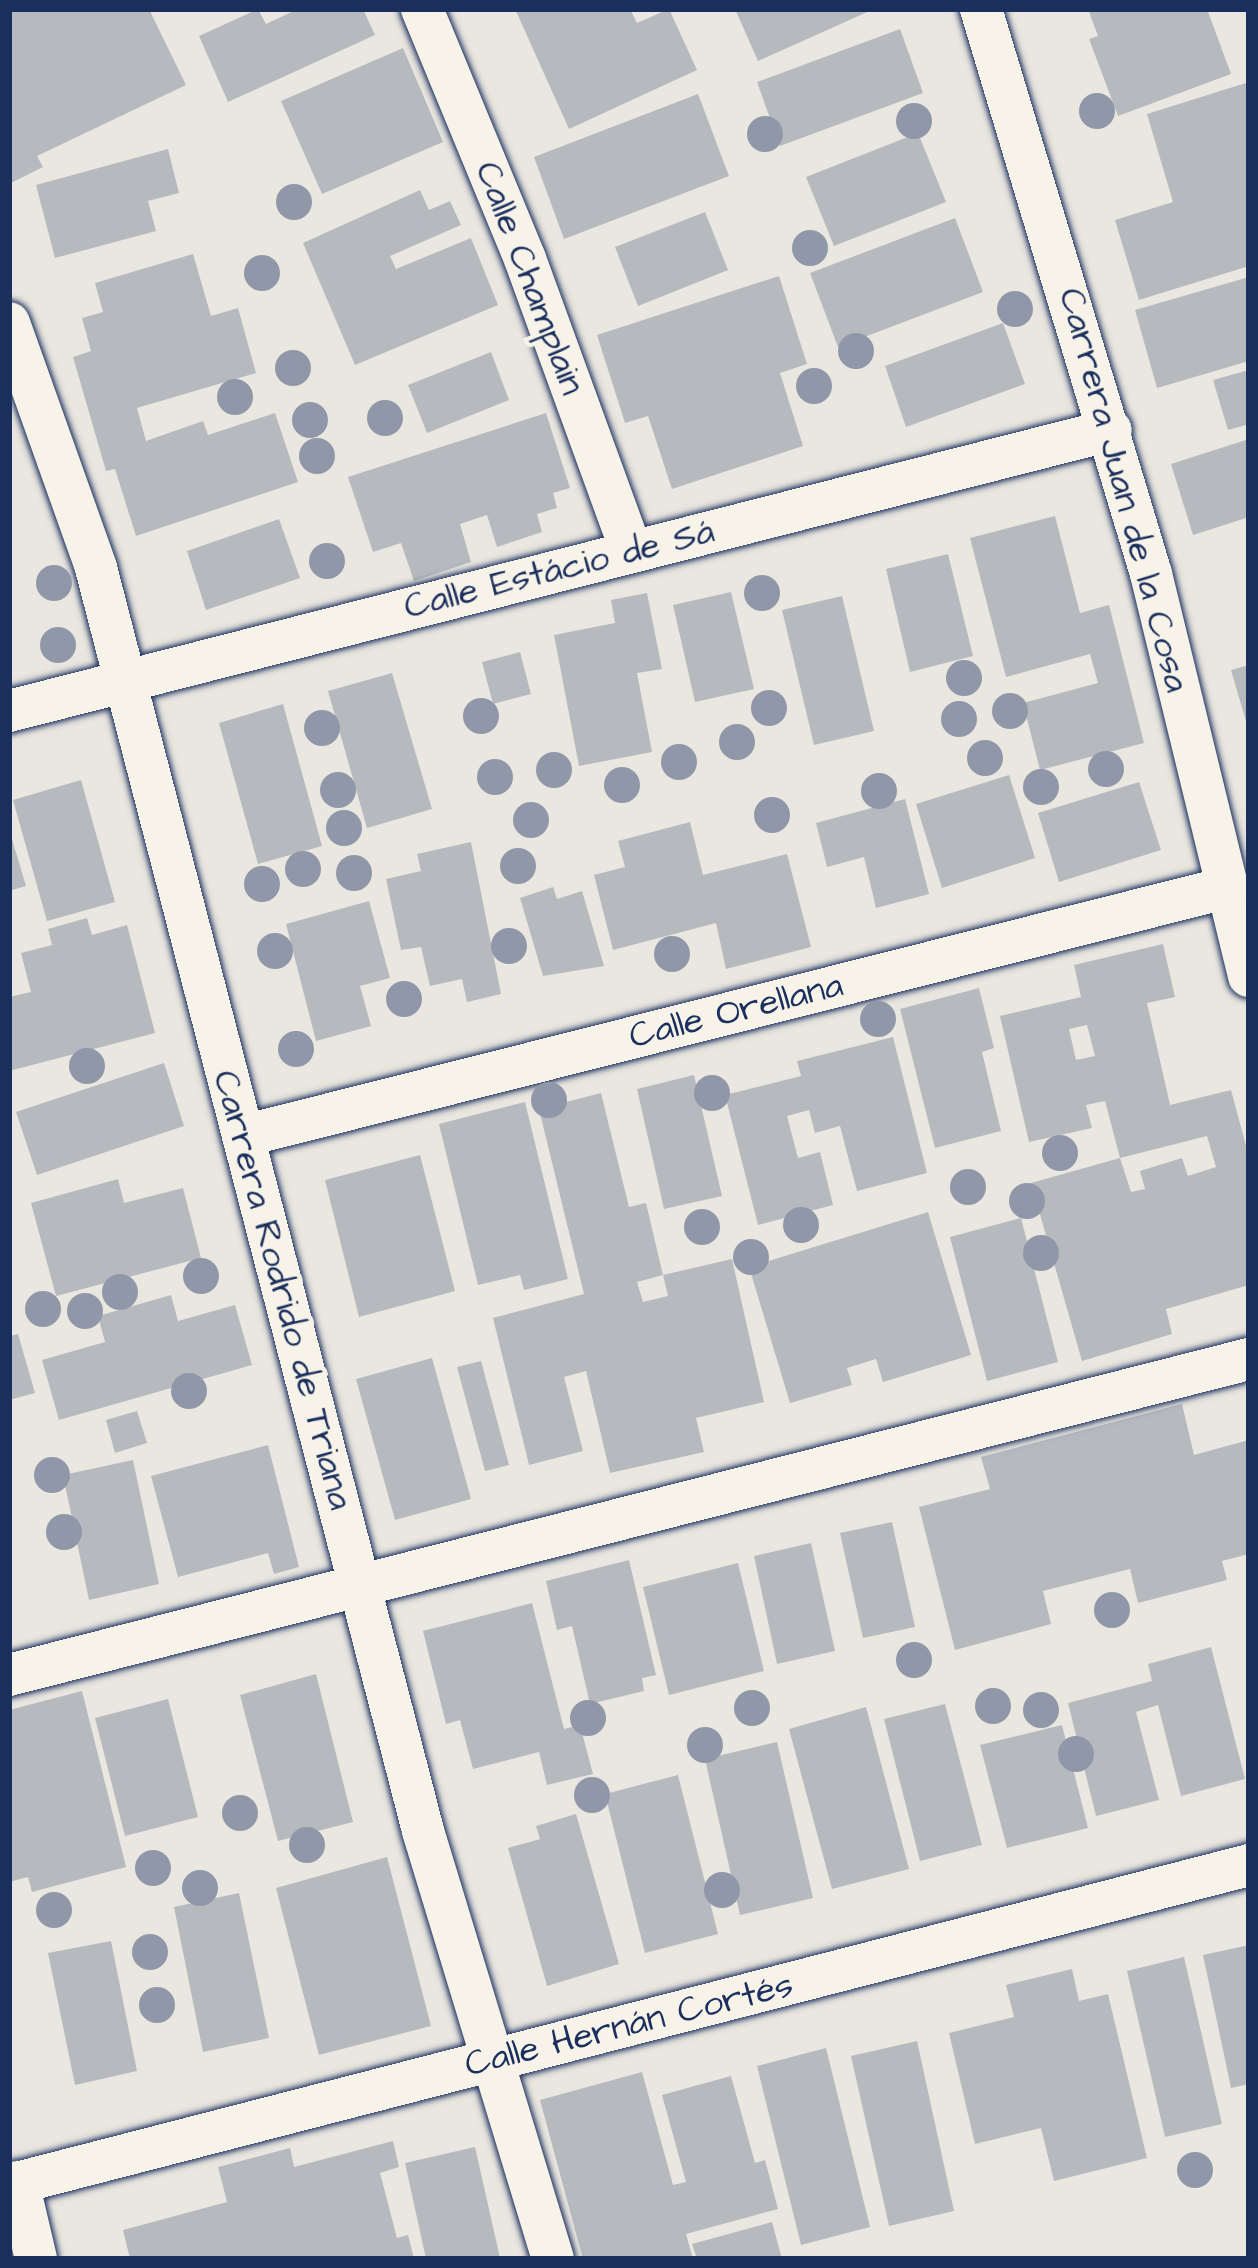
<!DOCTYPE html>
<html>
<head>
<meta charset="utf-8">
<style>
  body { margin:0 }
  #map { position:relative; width:1258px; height:2268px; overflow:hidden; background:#eae7e0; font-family:"Architects Daughter",sans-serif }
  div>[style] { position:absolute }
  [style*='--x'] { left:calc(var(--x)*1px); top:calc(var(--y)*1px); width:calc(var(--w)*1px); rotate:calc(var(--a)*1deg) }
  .building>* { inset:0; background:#b6babf }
  .roads { filter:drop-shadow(0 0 3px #1b2f5e) drop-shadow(0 0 3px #1b2f5e) }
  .minor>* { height:42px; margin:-21px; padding:0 21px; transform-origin:21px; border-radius:21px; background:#f7f3e8 }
  .trees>* { width:36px; height:36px; margin:-18px; border-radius:50%; background:#9097a8 }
  span { translate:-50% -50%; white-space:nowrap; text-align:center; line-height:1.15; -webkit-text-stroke:9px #f7f3e8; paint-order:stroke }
  .street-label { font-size:36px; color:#1b2f5e }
  .frame { position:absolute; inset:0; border:12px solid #1b2f5e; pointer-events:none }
</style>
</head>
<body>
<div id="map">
  <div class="building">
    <i style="clip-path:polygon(9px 9px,149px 9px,186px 85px,37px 156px,43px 167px,9px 184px)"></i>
    <i style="clip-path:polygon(258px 9px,266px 24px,298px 9px,363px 9px,375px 35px,228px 102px,199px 36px)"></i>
    <i style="clip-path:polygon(515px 9px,630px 9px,637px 23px,669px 9px,697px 70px,569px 129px)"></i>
    <i style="clip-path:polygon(735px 9px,874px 9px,758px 61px)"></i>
    <i style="clip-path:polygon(1088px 9px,1207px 9px,1231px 74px,1118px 116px,1089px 39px,1098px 36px)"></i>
    <i style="clip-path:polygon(900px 29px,923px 93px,780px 146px,757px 82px)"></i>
    <i style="clip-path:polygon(403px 48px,443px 142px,322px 194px,281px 101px)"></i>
    <i style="clip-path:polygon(1249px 82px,1249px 266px,1139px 300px,1115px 220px,1173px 202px,1147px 114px)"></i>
    <i style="clip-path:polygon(698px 94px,729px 176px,564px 239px,534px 157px)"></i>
    <i style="clip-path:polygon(918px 133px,946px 202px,834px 246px,806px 177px)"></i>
    <i style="clip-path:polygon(168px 149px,179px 193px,148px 201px,156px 231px,55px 258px,36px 185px)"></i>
    <i style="clip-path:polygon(420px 190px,429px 210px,450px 201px,461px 225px,390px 256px,396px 269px,471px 238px,498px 305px,355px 365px,303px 243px)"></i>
    <i style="clip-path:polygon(705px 212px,728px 270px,638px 306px,615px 247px)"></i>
    <i style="clip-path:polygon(955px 218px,983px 292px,838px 347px,810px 273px)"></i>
    <i style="clip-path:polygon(193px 254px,211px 316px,238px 308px,256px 373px,137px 408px,146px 441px,203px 421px,208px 435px,275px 413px,298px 482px,136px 536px,115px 469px,106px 471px,73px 357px,91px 351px,82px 318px,103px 312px,95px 283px)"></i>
    <i style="clip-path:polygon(779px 276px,807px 364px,780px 373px,803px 446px,672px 489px,648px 416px,625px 423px,597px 335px)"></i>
    <i style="clip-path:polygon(1249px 277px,1249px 361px,1157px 388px,1135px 310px)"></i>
    <i style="clip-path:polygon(1003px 323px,1025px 384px,906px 427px,885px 366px)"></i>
    <i style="clip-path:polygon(491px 352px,509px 400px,427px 433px,408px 385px)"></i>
    <i style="clip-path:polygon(1249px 370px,1249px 424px,1228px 430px,1213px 380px)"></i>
    <i style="clip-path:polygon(546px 413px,570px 488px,553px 493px,557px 508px,537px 514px,542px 532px,497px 547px,487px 515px,460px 524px,471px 562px,414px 581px,401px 543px,373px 552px,348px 477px)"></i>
    <i style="clip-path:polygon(1249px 439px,1249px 517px,1193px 535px,1171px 464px)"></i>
    <i style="clip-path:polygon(1055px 516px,1080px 613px,1109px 605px,1144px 743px,1040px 770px,1023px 703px,1098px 683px,1090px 654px,1006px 677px,970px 538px)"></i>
    <i style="clip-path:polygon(279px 519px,300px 578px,206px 610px,187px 551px)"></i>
    <i style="clip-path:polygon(948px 554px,973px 656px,910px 672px,886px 569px)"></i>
    <i style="clip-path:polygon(731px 592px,754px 689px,695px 702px,673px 605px)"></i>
    <i style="clip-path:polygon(647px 593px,662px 669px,637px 673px,652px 752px,579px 766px,554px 635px,615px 623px,611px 600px)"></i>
    <i style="clip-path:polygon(842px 596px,874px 731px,814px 745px,782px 610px)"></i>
    <i style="clip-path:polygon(520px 652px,531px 694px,493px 704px,482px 662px)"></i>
    <i style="clip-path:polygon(1249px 665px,1249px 728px,1248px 728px,1231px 670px)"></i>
    <i style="clip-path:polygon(392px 673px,432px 809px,367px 828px,328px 691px)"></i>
    <i style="clip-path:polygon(283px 704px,322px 846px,258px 864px,219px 723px)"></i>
    <i style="clip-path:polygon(1009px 775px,1035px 858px,942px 888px,916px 804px)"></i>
    <i style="clip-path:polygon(81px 780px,115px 902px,47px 921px,13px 800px)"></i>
    <i style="clip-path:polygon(1139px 782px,1161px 850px,1059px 882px,1038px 813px)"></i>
    <i style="clip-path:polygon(905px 799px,929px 894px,876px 908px,864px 857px,827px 867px,816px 823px)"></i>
    <i style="clip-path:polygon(690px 822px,703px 875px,787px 854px,811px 947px,726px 969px,716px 923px,613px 950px,594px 875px,625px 867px,618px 841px)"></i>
    <i style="clip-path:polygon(9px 829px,26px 886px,9px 891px)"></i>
    <i style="clip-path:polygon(471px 842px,501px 994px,467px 1002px,462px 979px,430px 986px,421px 947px,401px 950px,386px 879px,421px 871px,417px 854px)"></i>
    <i style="clip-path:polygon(553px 887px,557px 899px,582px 891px,604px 966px,543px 976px,520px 898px)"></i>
    <i style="clip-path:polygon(369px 901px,390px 978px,360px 986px,371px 1026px,316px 1041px,286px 924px)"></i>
    <i style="clip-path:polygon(87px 918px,92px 935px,127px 925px,155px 1033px,9px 1071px,9px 997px,31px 992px,21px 953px,52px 945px,48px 929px)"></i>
    <i style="clip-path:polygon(evenodd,1163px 944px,1175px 997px,1147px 1003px,1170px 1105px,1231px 1090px,1249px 1157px,1249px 1285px,1166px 1309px,1172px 1334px,1082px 1361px,1031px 1183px,1120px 1158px,1131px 1192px,1145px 1189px,1140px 1171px,1182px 1158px,1188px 1176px,1216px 1167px,1207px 1136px,1120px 1158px,1105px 1101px,1086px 1105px,1092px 1128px,1029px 1142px,1000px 1016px,1081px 997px,1074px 965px,1163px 944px,1087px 1025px,1095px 1056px,1076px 1060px,1069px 1029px,1087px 1025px)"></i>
    <i style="clip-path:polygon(979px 988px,994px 1048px,982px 1052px,1001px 1131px,935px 1148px,900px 1009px)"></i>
    <i style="clip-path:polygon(893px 1037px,927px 1173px,857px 1191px,840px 1126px,815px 1133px,809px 1110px,787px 1116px,798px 1158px,820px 1152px,833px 1205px,758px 1225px,725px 1095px,801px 1076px,797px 1061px)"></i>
    <i style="clip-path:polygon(164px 1063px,184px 1126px,37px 1175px,16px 1112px)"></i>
    <i style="clip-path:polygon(694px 1075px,722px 1196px,664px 1209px,637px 1089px)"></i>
    <i style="clip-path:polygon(601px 1093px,629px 1207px,646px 1203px,663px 1275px,637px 1282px,643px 1302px,668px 1296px,663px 1275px,732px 1259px,764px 1402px,696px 1418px,704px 1452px,610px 1473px,586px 1371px,564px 1377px,583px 1451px,529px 1465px,493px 1318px,584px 1294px,539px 1109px)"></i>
    <i style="clip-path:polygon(525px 1102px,568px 1279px,524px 1290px,520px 1275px,478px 1285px,439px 1124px)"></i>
    <i style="clip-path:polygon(420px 1155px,455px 1291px,359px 1317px,325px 1180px)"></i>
    <i style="clip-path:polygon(118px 1179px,124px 1203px,183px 1188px,201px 1258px,56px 1296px,31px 1203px)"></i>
    <i style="clip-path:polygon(928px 1212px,971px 1355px,883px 1382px,876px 1359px,847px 1368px,852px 1385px,790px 1403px,749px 1267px)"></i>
    <i style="clip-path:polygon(1021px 1218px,1058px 1362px,987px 1381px,950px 1237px)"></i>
    <i style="clip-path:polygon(171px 1295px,178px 1321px,235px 1305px,252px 1365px,59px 1420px,42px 1360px,105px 1342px,98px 1316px)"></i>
    <i style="clip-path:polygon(18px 1334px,35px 1393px,9px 1400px,9px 1336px)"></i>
    <i style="clip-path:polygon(432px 1358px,471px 1499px,395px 1520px,356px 1379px)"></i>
    <i style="clip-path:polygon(481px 1361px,509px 1465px,485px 1471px,457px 1367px)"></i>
    <i style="clip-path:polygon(1182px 1404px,1194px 1455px,1249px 1440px,1249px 1554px,1222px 1561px,1227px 1580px,1138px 1603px,1130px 1569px,1043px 1591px,1051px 1624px,955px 1650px,919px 1507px,990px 1489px,981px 1457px)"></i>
    <i style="clip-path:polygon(137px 1411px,147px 1443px,115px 1453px,106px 1420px)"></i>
    <i style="clip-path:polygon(268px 1445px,299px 1567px,274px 1574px,268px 1553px,178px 1577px,151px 1476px)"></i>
    <i style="clip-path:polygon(133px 1460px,159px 1584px,89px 1600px,63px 1475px)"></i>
    <i style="clip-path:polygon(892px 1522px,915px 1627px,863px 1638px,840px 1533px)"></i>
    <i style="clip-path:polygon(811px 1543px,835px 1651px,777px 1664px,754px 1556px)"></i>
    <i style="clip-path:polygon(629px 1560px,656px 1675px,642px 1678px,644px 1691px,590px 1704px,572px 1626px,557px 1630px,546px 1581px)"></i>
    <i style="clip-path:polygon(738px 1563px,764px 1671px,669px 1695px,643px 1587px)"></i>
    <i style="clip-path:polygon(532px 1603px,564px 1729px,580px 1725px,593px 1774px,547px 1785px,539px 1752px,473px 1769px,460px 1720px,446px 1724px,423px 1631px)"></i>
    <i style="clip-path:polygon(1211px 1647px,1245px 1779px,1181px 1796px,1158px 1705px,1136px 1712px,1159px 1800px,1096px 1816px,1068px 1703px,1152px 1681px,1148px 1664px)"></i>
    <i style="clip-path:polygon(316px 1674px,353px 1822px,278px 1841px,240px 1695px)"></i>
    <i style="clip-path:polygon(82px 1691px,126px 1867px,32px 1892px,28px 1877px,9px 1882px,9px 1710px)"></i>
    <i style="clip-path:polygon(168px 1699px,198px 1817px,125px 1836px,95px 1718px)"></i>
    <i style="clip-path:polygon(945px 1704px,982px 1845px,920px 1861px,884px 1719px)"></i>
    <i style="clip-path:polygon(866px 1707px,909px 1869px,832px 1889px,789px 1729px)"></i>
    <i style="clip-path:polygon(1062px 1725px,1088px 1828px,1007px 1848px,980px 1745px)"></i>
    <i style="clip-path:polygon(777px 1742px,813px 1898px,740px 1915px,705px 1759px)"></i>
    <i style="clip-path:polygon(678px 1775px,718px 1934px,645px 1953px,605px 1794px)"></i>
    <i style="clip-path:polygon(576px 1814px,619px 1964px,547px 1986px,508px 1848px,540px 1839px,536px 1826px)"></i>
    <i style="clip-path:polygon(387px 1857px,431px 2026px,319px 2055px,276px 1888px)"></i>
    <i style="clip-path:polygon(239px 1893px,269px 2038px,203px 2052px,174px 1907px)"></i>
    <i style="clip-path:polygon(111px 1941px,137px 2071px,75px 2085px,48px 1953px)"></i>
    <i style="clip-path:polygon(1249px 1945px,1249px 2084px,1231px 2088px,1203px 1955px)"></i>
    <i style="clip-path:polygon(1184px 1957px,1222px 2124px,1165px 2137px,1127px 1971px)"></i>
    <i style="clip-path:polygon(1072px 1969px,1079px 2001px,1108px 1994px,1147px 2158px,1054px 2181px,1041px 2128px,975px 2144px,949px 2033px,1014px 2017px,1006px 1985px)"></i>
    <i style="clip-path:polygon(917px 2041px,954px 2211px,889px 2226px,851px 2056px)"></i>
    <i style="clip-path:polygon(826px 2048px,870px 2227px,801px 2245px,757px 2066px)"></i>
    <i style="clip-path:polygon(642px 2072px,673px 2185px,686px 2182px,662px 2095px,731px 2076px,755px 2163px,765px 2160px,778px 2209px,686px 2234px,693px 2259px,583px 2259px,540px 2100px)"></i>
    <i style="clip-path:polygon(393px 2141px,399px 2167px,380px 2173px,397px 2238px,408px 2235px,414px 2259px,130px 2259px,123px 2230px,227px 2202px,218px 2167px,290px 2148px,294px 2167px)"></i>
    <i style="clip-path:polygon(475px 2147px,500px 2258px,426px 2259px,405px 2163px)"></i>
    <i style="clip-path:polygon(772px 2222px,782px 2259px,697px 2259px,692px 2244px)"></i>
  </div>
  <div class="roads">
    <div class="minor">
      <i style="--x:422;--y:9;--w:270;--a:67.6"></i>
      <i style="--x:525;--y:259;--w:310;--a:70"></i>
      <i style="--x:981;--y:9;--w:590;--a:73.25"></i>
      <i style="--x:1151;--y:574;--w:414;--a:76.3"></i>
      <i style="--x:9;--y:323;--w:260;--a:70.4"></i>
      <i style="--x:96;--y:568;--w:1305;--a:75.48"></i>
      <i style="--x:423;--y:1831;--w:447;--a:73.1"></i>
      <i style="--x:9;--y:711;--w:1137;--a:-14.31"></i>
      <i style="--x:243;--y:1136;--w:1017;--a:-14.17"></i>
      <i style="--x:9;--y:1675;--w:1280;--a:-14.3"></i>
      <i style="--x:18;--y:2182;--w:79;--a:76.8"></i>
      <i style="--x:9;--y:2185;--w:1281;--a:-14.47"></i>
    </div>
  </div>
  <div class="trees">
    <i style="left:1097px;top:111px"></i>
    <i style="left:914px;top:121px"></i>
    <i style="left:765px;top:134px"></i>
    <i style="left:294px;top:202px"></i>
    <i style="left:810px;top:248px"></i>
    <i style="left:262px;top:273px"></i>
    <i style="left:1015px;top:309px"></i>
    <i style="left:856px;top:351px"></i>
    <i style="left:293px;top:368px"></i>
    <i style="left:814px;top:386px"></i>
    <i style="left:235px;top:397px"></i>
    <i style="left:385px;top:418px"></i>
    <i style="left:310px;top:420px"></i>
    <i style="left:317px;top:456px"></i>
    <i style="left:327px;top:561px"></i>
    <i style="left:54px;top:583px"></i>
    <i style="left:762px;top:593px"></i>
    <i style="left:58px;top:645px"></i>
    <i style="left:964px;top:678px"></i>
    <i style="left:769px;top:708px"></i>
    <i style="left:1010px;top:711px"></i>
    <i style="left:481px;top:716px"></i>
    <i style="left:959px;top:719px"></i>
    <i style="left:322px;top:728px"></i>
    <i style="left:737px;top:742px"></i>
    <i style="left:985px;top:758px"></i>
    <i style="left:679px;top:762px"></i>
    <i style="left:1106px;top:769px"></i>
    <i style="left:554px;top:770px"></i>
    <i style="left:495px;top:777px"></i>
    <i style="left:622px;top:785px"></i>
    <i style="left:1041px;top:787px"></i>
    <i style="left:338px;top:790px"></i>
    <i style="left:879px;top:791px"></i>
    <i style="left:772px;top:815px"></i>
    <i style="left:531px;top:820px"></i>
    <i style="left:344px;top:828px"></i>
    <i style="left:518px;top:866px"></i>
    <i style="left:303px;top:869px"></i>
    <i style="left:354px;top:873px"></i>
    <i style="left:262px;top:884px"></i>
    <i style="left:509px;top:946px"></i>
    <i style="left:275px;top:951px"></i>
    <i style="left:672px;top:954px"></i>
    <i style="left:404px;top:999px"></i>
    <i style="left:878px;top:1019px"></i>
    <i style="left:296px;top:1049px"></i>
    <i style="left:87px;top:1066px"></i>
    <i style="left:712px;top:1093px"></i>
    <i style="left:549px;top:1100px"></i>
    <i style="left:1060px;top:1153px"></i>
    <i style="left:968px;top:1187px"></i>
    <i style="left:1027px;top:1201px"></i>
    <i style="left:801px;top:1225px"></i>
    <i style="left:702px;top:1227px"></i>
    <i style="left:1041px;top:1253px"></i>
    <i style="left:751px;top:1257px"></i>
    <i style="left:201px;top:1276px"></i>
    <i style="left:120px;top:1292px"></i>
    <i style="left:43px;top:1309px"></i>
    <i style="left:85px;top:1311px"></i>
    <i style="left:189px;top:1391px"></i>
    <i style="left:52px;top:1475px"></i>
    <i style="left:64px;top:1532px"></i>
    <i style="left:1112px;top:1610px"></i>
    <i style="left:914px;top:1660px"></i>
    <i style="left:993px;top:1706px"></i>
    <i style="left:752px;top:1708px"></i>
    <i style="left:1041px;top:1710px"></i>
    <i style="left:588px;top:1718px"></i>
    <i style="left:705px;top:1745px"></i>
    <i style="left:1076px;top:1754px"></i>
    <i style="left:592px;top:1795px"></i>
    <i style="left:240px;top:1813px"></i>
    <i style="left:307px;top:1845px"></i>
    <i style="left:153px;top:1868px"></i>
    <i style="left:200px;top:1888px"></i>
    <i style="left:722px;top:1890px"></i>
    <i style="left:54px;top:1910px"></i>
    <i style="left:150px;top:1952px"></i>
    <i style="left:157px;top:2005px"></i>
    <i style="left:1195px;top:2170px"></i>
  </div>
  <div class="street-label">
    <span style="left:530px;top:278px;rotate:69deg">Calle Champlain</span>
    <span style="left:1124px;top:490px;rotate:75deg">Carrera Juan de la Cosa</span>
    <span style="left:559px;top:569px;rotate:-14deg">Calle Estácio de Sá</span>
    <span style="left:736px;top:1011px;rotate:-14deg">Calle Orellana</span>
    <span style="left:283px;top:1290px;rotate:75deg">Carrera Rodrido de Triana</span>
    <span style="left:629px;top:2025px;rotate:-14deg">Calle Hernán Cortés</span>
  </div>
  <div class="frame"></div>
</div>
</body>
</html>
